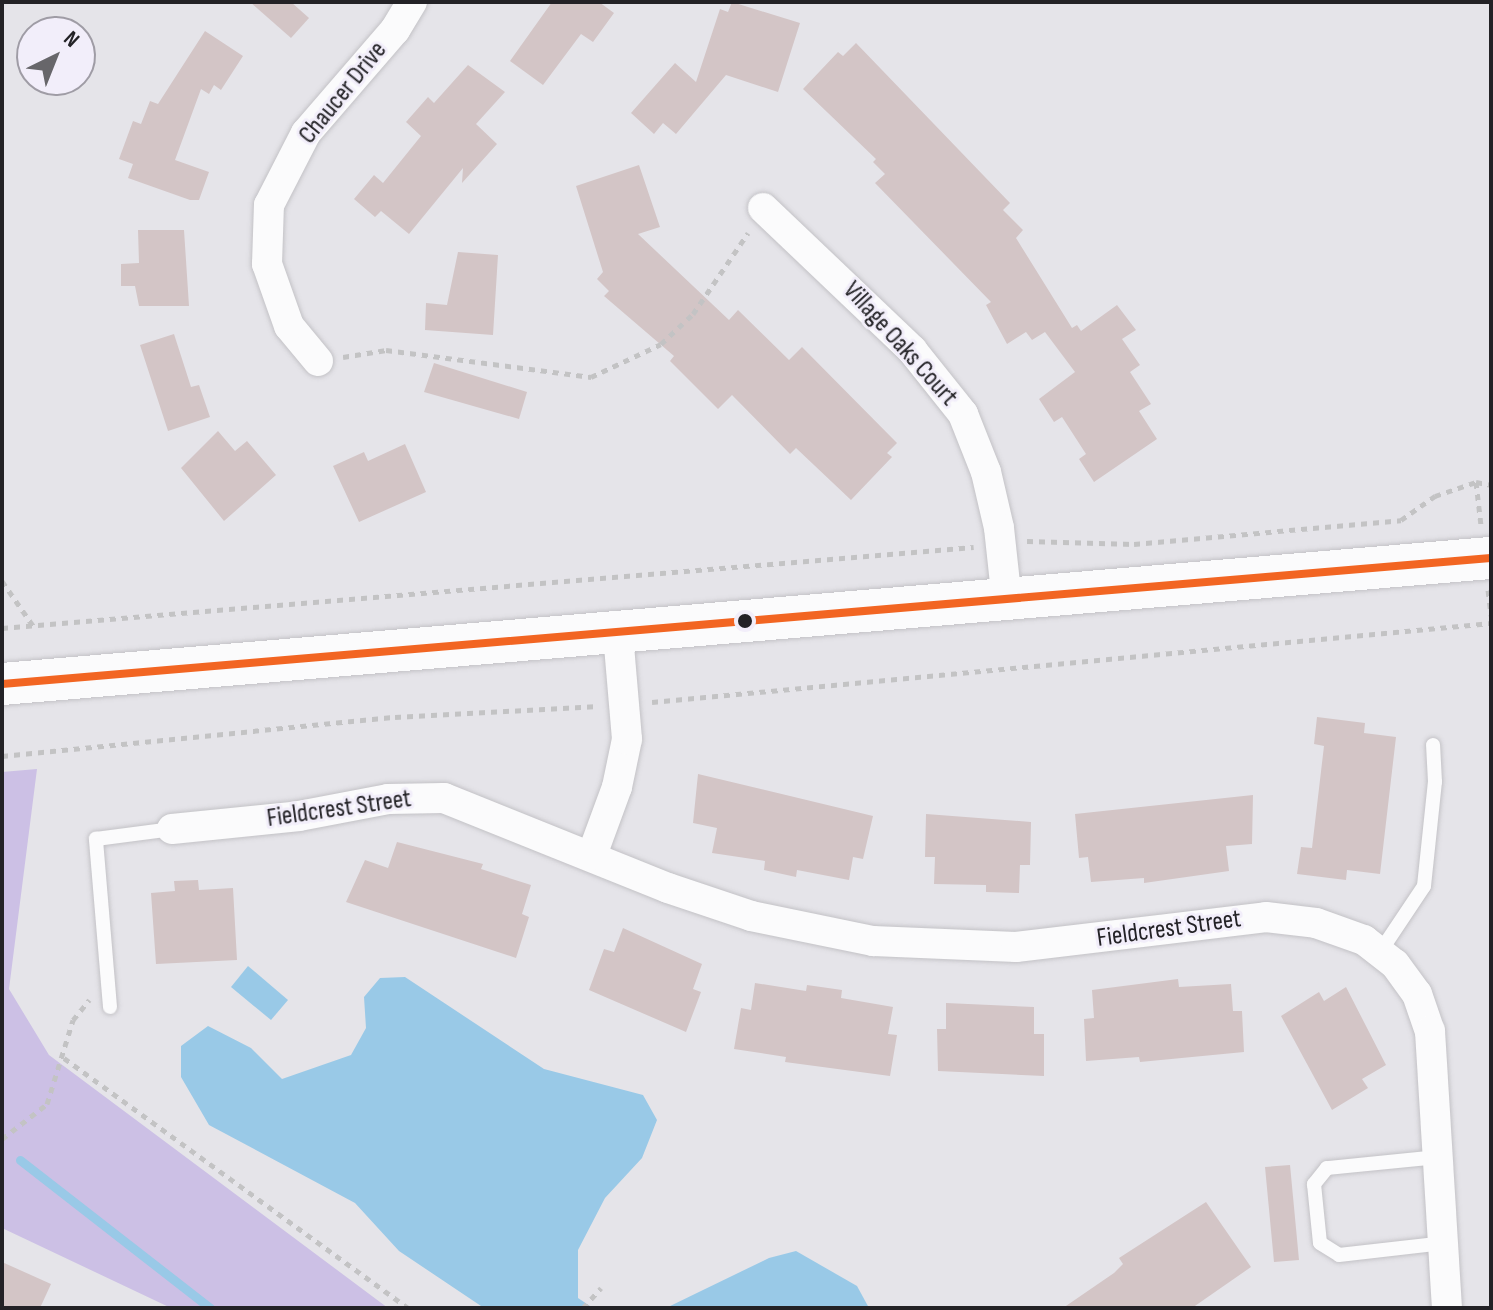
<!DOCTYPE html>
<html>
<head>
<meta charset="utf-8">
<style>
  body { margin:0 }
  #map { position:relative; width:1493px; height:1310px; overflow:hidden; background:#e5e4e9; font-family:"Sofia Sans Condensed",sans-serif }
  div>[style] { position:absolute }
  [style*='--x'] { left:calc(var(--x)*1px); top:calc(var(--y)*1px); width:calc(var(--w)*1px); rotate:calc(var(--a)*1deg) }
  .forest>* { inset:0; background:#ccc0e5 }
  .water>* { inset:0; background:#99c9e7 }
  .stream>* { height:9px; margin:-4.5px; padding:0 4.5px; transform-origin:4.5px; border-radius:4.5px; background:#99c9e7 }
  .building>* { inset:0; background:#d3c5c6 }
  .path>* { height:5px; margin-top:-2.5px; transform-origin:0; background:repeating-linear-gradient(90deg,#c3c3c4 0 6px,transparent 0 12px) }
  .roads { filter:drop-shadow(0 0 2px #c3c2c6) drop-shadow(0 0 2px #c3c2c6) }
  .lane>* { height:14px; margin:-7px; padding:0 7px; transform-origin:7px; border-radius:7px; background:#fbfbfc }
  .street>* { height:30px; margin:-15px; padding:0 15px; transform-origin:15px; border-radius:15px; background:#fbfbfc }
  .secondary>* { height:42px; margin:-21px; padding:0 21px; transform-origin:21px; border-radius:21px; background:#fbfbfc }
  .bus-1>* { height:8px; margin:-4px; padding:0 4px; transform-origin:4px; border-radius:4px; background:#f26522 }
  .dots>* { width:22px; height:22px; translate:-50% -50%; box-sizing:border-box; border:4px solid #f2eefa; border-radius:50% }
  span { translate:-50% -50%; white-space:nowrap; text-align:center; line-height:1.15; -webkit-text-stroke:6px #f2eefa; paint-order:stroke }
  .street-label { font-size:26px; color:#232226 }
  .frame { position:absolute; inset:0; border:4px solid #232226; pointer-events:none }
  .north { position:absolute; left:16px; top:16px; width:80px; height:80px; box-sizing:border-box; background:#f2eefa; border:2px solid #9f9ca5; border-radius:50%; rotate:43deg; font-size:22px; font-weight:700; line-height:32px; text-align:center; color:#232226 }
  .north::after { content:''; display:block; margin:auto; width:28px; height:36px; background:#67666a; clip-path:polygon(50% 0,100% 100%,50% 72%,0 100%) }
</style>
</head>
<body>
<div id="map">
  <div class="forest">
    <i style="clip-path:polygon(37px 769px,9px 989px,49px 1055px,388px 1308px,171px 1308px,2px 1228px,2px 772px)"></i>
  </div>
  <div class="water">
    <i style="clip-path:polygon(248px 966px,288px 1000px,271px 1020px,231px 987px)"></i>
    <i style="clip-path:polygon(405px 977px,544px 1069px,643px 1095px,657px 1120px,642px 1158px,605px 1198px,578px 1250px,578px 1298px,593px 1308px,484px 1308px,399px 1251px,355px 1203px,209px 1125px,181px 1077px,181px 1046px,208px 1026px,251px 1048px,282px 1079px,351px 1055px,366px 1028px,364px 997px,380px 978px)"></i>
    <i style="clip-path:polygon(796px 1251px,857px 1286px,869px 1308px,666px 1308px,769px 1258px)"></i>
  </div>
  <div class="stream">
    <i style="--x:20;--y:1160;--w:241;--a:37.9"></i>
  </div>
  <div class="building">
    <i style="clip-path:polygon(250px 2px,291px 2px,309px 18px,291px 38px)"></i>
    <i style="clip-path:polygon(552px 2px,599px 2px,614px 13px,593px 42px,581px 34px,543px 85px,510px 61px)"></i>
    <i style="clip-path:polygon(732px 2px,800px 23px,778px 92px,726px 75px,676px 134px,663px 123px,654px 134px,631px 113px,675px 63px,696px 82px,720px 9px,728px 12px)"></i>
    <i style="clip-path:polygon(205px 31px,243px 56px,221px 90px,214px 85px,209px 94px,201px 89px,175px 160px,209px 172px,199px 200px,190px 200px,128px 178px,133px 164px,119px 159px,133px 121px,141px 124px,150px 101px,158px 104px)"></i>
    <i style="clip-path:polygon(856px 43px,1010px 203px,1003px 210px,1023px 230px,1016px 238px,1072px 328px,1077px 325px,1081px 331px,1117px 305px,1136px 330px,1122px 339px,1140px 365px,1130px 372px,1151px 404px,1139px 411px,1157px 439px,1094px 482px,1079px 459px,1086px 454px,1062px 417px,1054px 422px,1039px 399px,1075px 372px,1045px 332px,1032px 340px,1026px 332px,1007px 344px,986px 305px,991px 302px,875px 183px,885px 174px,873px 162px,876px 159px,803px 89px,838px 52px,843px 56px)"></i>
    <i style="clip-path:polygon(468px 65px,505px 92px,476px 124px,497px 144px,462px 183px,463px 168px,409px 234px,381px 211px,375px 217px,354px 199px,374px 175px,383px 183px,421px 136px,406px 122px,428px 97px,434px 103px)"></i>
    <i style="clip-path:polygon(639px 165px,660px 227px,638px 234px,729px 320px,738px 310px,789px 360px,802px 347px,897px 443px,887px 453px,892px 457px,851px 500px,796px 448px,790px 454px,732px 395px,718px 409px,670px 361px,674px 356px,604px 296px,609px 291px,597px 279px,603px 272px,576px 186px)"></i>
    <i style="clip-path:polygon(138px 230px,184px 230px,189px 306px,139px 306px,135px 286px,121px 286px,121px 264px,139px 263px)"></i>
    <i style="clip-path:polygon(458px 252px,498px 255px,493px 335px,425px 330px,426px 303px,447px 305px)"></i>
    <i style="clip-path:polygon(174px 334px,191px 387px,199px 385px,210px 417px,168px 431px,140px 345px)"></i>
    <i style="clip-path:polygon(434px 363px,527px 392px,519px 419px,424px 392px)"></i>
    <i style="clip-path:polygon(218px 431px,235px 451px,247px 441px,276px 475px,224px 521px,181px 468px)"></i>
    <i style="clip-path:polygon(405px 444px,426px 492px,359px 522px,333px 466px,364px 452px,368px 461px)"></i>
    <i style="clip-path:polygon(1317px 717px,1365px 723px,1364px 733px,1396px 737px,1380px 874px,1347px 870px,1346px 880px,1297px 874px,1301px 847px,1312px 848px,1324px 746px,1314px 744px)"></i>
    <i style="clip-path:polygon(698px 774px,873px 816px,863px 859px,853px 857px,849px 880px,797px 870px,796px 877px,764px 870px,765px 861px,712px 853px,717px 828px,693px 823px)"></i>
    <i style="clip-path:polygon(1253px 795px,1252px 844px,1226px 846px,1229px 871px,1144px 883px,1144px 878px,1091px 882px,1088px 857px,1079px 858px,1075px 814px)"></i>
    <i style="clip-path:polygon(926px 814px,1031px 822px,1030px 865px,1020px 865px,1019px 893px,986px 892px,986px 885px,934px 884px,935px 857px,925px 857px)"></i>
    <i style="clip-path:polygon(397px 842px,483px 864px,481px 869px,531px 885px,522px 914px,529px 917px,516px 958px,346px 902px,365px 860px,388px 868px)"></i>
    <i style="clip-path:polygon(198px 880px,199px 890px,233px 888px,237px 960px,156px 964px,151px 893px,175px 891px,174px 881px)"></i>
    <i style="clip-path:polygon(623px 928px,702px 964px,693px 989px,701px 992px,686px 1032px,589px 990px,604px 949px,614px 952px)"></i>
    <i style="clip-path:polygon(1178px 979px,1179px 987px,1231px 984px,1233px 1011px,1242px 1011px,1244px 1052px,1140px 1062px,1139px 1057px,1086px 1061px,1084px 1019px,1094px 1018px,1092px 990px)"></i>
    <i style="clip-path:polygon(755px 983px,806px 991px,807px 985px,842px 990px,841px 998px,893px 1007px,888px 1034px,897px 1035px,890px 1076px,785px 1062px,786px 1057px,734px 1049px,741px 1008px,751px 1010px)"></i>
    <i style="clip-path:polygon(1346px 987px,1386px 1065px,1362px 1079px,1368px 1088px,1332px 1110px,1281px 1016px,1319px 992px,1324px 1001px)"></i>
    <i style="clip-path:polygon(946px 1003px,1034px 1007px,1034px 1034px,1044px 1034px,1044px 1076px,938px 1071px,937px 1029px,946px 1029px)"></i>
    <i style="clip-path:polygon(1290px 1165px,1299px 1260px,1274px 1262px,1265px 1167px)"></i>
    <i style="clip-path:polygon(1206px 1202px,1251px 1267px,1192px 1308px,1063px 1308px,1114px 1273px,1123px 1264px,1119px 1258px)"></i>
    <i style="clip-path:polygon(2px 1262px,51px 1284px,40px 1308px,2px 1308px)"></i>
  </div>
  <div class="path">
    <i style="--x:343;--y:357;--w:44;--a:-9.2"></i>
    <i style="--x:386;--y:350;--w:207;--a:7.5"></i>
    <i style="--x:591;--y:377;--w:77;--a:-25.2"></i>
    <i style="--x:661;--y:344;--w:44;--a:-43.2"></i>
    <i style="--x:693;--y:314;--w:98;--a:-55.8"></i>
    <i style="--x:1476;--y:482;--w:43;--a:83.4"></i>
    <i style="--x:1027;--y:541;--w:107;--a:1.6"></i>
    <i style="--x:1134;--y:544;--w:268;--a:-5.1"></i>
    <i style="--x:1401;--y:520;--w:42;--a:-35.2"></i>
    <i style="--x:1435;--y:496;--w:43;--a:-18.9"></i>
    <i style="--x:1476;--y:482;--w:15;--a:11"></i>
    <i style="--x:2;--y:581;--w:56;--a:55.2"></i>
    <i style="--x:1488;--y:590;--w:26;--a:83"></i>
    <i style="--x:2;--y:628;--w:975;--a:-4.76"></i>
    <i style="--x:652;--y:702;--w:843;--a:-5.38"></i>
    <i style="--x:2;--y:756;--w:395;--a:-5.7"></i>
    <i style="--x:395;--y:717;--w:204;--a:-3.1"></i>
    <i style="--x:64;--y:1058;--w:425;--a:36"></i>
    <i style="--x:2;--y:1139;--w:57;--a:-37.9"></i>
    <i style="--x:47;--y:1104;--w:88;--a:-72.8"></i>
    <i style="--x:73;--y:1020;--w:26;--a:-51"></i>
    <i style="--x:583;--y:1308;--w:27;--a:-48"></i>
  </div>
  <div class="roads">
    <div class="lane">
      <i style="--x:1380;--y:952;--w:79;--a:-56.3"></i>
      <i style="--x:1424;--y:886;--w:105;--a:-84"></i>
      <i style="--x:1435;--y:782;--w:37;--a:-93"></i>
      <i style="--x:110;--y:1007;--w:169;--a:-94.8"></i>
      <i style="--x:96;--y:839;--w:77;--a:-7.5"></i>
      <i style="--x:1438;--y:1157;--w:112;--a:174.3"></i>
      <i style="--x:1327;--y:1168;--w:21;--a:129"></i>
      <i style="--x:1314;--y:1184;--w:59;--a:84.2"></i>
      <i style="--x:1320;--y:1243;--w:22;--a:32"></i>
      <i style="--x:1339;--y:1255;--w:107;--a:-6.5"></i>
    </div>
    <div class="street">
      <i style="--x:763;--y:208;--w:206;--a:43.6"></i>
      <i style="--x:912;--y:350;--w:82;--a:51.4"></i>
      <i style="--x:963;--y:414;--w:62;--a:68.4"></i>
      <i style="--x:986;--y:472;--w:57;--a:76.9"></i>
      <i style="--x:999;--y:528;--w:74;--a:83.8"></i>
      <i style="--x:318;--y:361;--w:45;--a:-129.6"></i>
      <i style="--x:289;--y:326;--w:66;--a:-109.5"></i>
      <i style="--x:267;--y:264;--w:59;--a:-88.1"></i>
      <i style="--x:269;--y:205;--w:81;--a:-62.8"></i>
      <i style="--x:306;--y:133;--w:136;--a:-49.2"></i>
      <i style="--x:395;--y:30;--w:33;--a:-59"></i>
      <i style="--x:172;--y:829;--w:128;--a:-5.8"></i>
      <i style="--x:299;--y:816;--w:91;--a:-10.8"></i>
      <i style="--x:388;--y:799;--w:56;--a:-1"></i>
      <i style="--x:444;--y:798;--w:241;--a:21.9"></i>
      <i style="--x:668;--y:888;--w:88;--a:18.6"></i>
      <i style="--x:751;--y:916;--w:125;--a:11.6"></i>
      <i style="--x:873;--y:941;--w:143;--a:2.4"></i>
      <i style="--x:1016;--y:947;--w:252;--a:-6.8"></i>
      <i style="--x:1266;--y:917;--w:50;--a:6.8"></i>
      <i style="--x:1316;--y:923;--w:51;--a:19.5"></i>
      <i style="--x:1364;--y:940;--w:39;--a:38"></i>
      <i style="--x:1395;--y:964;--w:37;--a:54"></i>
      <i style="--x:1417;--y:994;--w:39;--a:71"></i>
      <i style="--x:1430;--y:1031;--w:278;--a:86.5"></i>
      <i style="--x:592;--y:855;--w:72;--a:-69.8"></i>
      <i style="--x:617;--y:787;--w:49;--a:-78.2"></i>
      <i style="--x:627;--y:739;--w:104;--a:-94.9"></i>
    </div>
    <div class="secondary">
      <i style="--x:2;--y:684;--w:1494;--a:-4.84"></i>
    </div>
  </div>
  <div class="bus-1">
    <i style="--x:2;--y:684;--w:1494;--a:-4.84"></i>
  </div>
  <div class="dots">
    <i style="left:745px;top:621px;background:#232226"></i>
  </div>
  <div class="street-label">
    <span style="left:343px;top:93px;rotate:-51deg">Chaucer Drive</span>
    <span style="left:900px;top:344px;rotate:48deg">Village Oaks Court</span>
    <span style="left:339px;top:809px;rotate:-8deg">Fieldcrest Street</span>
    <span style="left:1169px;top:929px;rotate:-8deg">Fieldcrest Street</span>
  </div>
  <div class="frame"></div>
  <div class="north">N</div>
</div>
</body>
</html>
